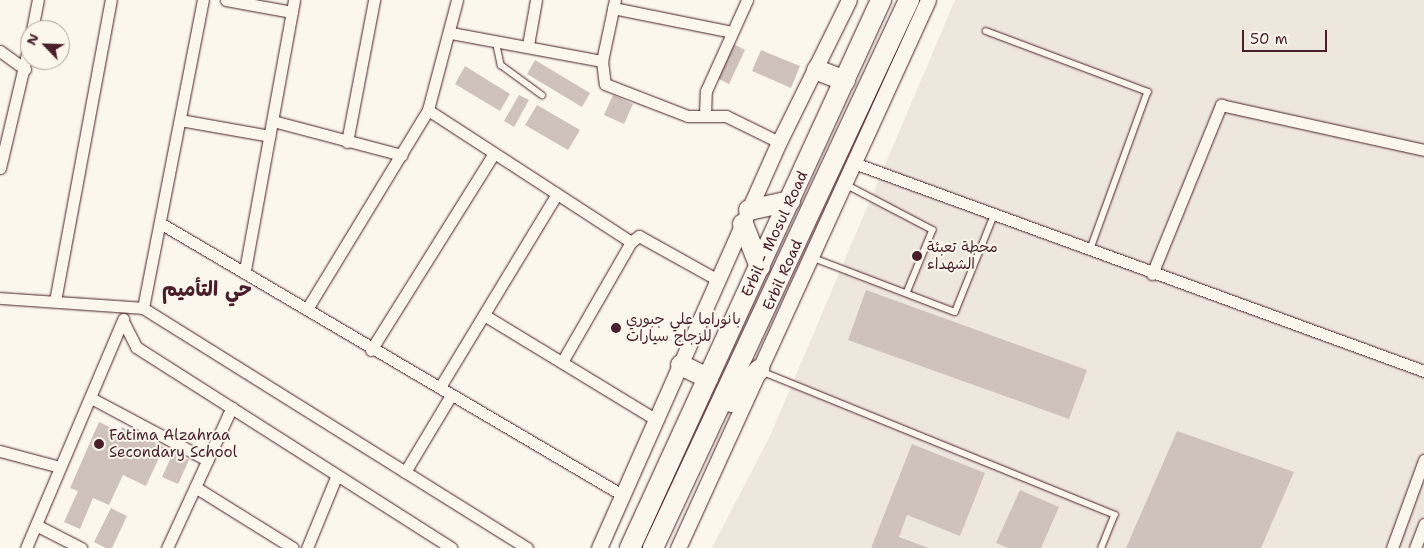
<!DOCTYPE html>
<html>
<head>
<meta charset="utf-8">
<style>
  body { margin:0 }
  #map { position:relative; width:1424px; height:548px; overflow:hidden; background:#fbf7ec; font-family:"Shantell Sans","Playpen Sans Arabic",sans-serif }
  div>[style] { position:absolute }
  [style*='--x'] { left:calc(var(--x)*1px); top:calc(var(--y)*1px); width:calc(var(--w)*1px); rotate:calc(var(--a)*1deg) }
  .built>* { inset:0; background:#eee7de }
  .building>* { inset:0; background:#cfc2bc }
  .roads { filter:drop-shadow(0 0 1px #4a1f2b) drop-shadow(0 0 1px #4a1f2b) }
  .lane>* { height:5.5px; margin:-2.75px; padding:0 2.75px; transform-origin:2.75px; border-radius:2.75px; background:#fbf7ec }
  .street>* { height:11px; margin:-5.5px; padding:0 5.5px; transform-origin:5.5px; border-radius:5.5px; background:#fbf7ec }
  .secondary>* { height:15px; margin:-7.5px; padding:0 7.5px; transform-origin:7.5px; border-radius:7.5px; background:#fbf7ec }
  .highway>* { height:20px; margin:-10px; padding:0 10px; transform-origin:10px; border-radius:10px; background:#fbf7ec }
  .dots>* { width:14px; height:14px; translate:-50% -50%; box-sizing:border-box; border:2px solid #fbf7ec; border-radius:50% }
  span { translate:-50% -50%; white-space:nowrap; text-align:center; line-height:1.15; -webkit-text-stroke:4px #fbf7ec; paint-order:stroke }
  .street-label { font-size:15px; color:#4a1f2b }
  .poi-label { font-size:15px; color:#4a1f2b }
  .left { translate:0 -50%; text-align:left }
  .district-label { font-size:20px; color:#4a1f2b; font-weight:700 }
  .north { position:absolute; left:20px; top:20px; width:50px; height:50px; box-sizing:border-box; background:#fbf7ec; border:1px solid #b4a19f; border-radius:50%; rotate:294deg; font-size:14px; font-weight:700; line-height:20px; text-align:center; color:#4a1f2b }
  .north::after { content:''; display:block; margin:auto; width:18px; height:22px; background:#4a1f2b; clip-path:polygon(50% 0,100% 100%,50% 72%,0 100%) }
  .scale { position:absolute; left:1242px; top:30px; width:85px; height:22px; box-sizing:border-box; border:2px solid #4a1f2b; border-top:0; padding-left:6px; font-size:15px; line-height:18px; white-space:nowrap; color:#4a1f2b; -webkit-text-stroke:4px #fbf7ec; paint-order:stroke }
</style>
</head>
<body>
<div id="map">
  <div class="built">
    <i style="clip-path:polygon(955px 0,1424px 0,1424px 548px,712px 548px,770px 436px)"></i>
  </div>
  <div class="building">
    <i style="clip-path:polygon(732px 43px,745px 50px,729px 84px,715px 77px)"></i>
    <i style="clip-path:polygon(761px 50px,800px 66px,791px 88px,752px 71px)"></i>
    <i style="clip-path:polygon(535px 60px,590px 93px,582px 107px,527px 74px)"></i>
    <i style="clip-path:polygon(465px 66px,510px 94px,500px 111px,455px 84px)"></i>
    <i style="clip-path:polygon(519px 95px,529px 100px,514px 127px,504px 121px)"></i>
    <i style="clip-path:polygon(613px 95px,633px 104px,624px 124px,604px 115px)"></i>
    <i style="clip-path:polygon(537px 105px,580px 130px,568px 150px,525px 125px)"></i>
    <i style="clip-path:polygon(866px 290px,1087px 370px,1069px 419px,848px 340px)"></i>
    <i style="clip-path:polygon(99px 422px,120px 432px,122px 427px,164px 447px,146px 486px,123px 475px,109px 505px,93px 498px,80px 529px,64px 522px,78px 491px,70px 488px)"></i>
    <i style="clip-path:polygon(1177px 431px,1294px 472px,1261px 548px,1126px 548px)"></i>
    <i style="clip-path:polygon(912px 444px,985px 473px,960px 536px,907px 515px,899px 537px,929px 548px,871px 548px)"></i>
    <i style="clip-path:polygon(173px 453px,189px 460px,178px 484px,162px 477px)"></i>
    <i style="clip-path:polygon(1020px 490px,1059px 507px,1041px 548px,1008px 548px,996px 543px)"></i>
    <i style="clip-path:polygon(111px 508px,127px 516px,112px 548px,106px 548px,94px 542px)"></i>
  </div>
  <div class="roads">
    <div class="lane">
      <i style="--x:986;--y:31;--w:173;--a:20.6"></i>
      <i style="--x:1148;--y:92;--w:169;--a:110"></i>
      <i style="--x:496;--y:41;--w:25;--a:78"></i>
      <i style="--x:501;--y:65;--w:51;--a:36.2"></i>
      <i style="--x:845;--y:184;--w:99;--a:27.6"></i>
      <i style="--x:933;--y:230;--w:68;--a:112.4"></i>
      <i style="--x:811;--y:257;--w:154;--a:20.9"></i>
      <i style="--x:955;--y:312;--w:105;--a:-68.1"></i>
      <i style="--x:761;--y:371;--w:382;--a:22.1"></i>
      <i style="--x:1115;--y:515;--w:35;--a:112"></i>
    </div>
    <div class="street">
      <i style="--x:226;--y:0;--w:67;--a:10.3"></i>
      <i style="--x:457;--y:0;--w:114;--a:104.8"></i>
      <i style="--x:428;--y:110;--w:242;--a:33"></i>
      <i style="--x:631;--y:242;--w:10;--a:-37"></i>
      <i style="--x:639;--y:236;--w:90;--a:29.1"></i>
      <i style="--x:613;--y:8;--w:121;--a:11.4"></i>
      <i style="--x:32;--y:30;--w:31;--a:-79"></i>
      <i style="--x:451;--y:33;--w:154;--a:10.5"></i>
      <i style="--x:602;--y:61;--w:23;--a:83"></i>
      <i style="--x:605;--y:84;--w:89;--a:21.1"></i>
      <i style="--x:688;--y:116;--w:38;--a:0"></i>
      <i style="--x:726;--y:116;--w:59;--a:26.1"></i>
      <i style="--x:528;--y:45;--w:46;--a:-79.9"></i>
      <i style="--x:0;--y:51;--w:31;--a:36"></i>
      <i style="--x:602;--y:61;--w:62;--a:-78"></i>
      <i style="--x:705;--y:115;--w:24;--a:-88"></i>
      <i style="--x:706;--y:91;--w:100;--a:-65.7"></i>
      <i style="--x:180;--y:120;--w:91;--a:10.1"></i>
      <i style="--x:273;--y:121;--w:133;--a:14.8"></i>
      <i style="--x:347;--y:142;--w:145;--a:-79.2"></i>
      <i style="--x:854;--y:163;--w:607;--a:20.05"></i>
      <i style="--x:0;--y:168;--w:130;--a:-76.7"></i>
      <i style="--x:160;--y:223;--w:538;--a:30.47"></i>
      <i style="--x:245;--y:270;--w:274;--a:-79.7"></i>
      <i style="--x:1152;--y:274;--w:183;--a:-67.8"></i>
      <i style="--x:1221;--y:105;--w:208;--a:12.5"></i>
      <i style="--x:0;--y:298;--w:143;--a:4"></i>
      <i style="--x:143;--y:308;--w:453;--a:32"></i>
      <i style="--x:55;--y:301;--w:306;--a:-79.5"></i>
      <i style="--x:143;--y:308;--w:314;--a:-79"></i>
      <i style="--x:307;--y:309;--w:233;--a:-58.7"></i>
      <i style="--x:484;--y:315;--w:202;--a:31.3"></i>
      <i style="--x:124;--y:323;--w:27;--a:63"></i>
      <i style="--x:136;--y:347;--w:374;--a:32.5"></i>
      <i style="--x:371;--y:350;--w:232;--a:-58"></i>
      <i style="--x:562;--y:362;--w:138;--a:-60.1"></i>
      <i style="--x:440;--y:387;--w:226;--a:-58.8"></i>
      <i style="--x:91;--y:398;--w:132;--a:28.1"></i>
      <i style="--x:0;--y:451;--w:62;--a:14.9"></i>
      <i style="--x:405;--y:472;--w:90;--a:-59.1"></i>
      <i style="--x:195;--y:487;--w:115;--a:31.9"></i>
      <i style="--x:36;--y:525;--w:51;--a:27.1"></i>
      <i style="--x:26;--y:548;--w:249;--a:-67"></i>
      <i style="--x:167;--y:548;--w:155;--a:-65.3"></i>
      <i style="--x:307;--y:548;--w:77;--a:-67.8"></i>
      <i style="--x:1392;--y:548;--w:94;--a:-70"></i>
      <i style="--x:1415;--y:548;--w:26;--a:-69"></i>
    </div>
    <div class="secondary">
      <i style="--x:599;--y:548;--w:444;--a:-66.1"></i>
      <i style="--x:779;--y:142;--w:158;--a:-63.8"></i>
      <i style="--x:678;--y:548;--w:602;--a:-65.48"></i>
    </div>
    <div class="highway">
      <i style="--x:817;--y:70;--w:30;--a:21"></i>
      <i style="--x:749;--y:210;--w:42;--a:-12.4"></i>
      <i style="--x:743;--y:224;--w:46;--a:68.4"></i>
      <i style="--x:681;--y:365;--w:30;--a:26"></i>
      <i style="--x:731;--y:402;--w:43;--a:-48.8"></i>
      <i style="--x:630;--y:548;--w:603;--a:-65.39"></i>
      <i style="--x:653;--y:548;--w:605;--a:-64.96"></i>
    </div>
  </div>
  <div class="dots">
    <i style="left:917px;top:256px;background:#4a1f2b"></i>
    <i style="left:616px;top:328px;background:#4a1f2b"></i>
    <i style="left:99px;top:444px;background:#4a1f2b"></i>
  </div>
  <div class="street-label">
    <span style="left:775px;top:234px;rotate:-65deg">Erbil - Mosul Road</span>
    <span style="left:783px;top:275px;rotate:-66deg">Erbil Road</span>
  </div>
  <div class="poi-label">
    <span class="left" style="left:927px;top:256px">محطة تعبئة<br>الشهداء</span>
    <span class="left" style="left:626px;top:328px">بانوراما علي جبوري<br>للزجاج سيارات</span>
    <span class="left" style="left:109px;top:444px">Fatima Alzahraa<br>Secondary School</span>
  </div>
  <div class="district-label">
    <span style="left:207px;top:289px">حي التأميم</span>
  </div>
  <div class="north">N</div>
  <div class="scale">50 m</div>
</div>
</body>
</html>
